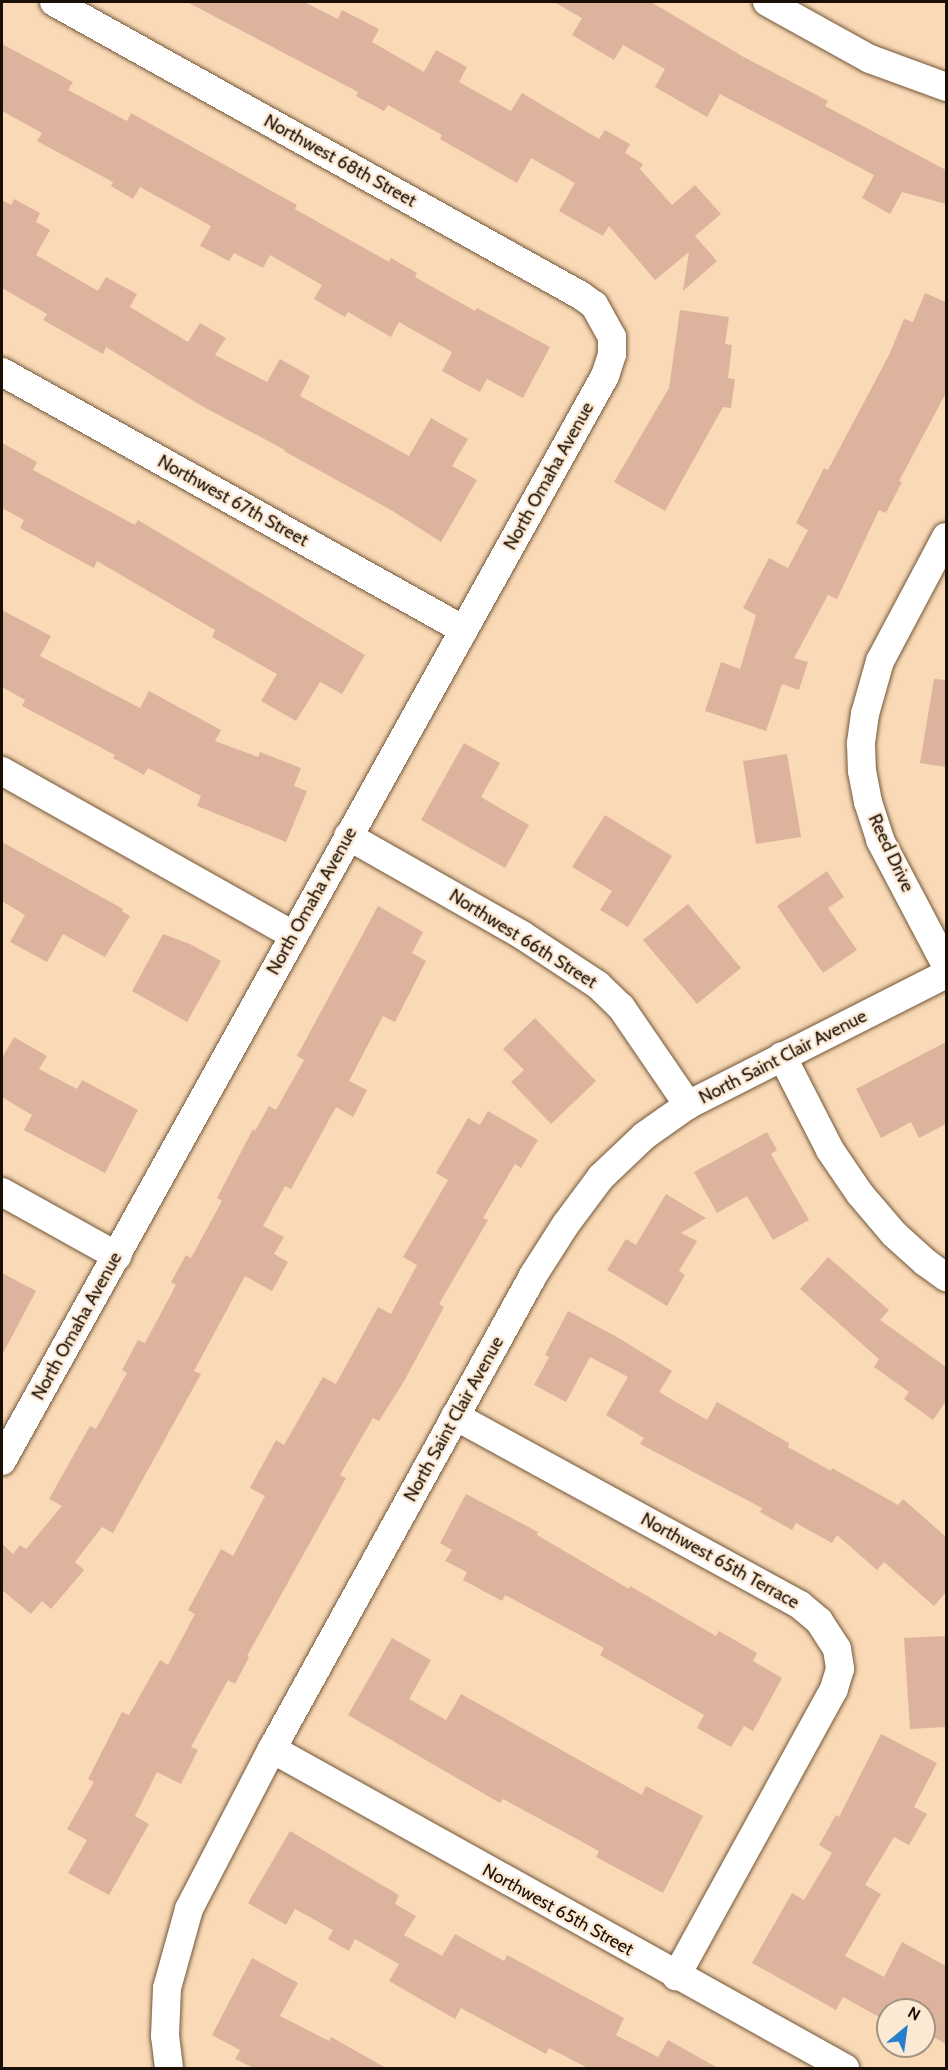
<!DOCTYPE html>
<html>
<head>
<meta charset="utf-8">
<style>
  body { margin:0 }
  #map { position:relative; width:948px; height:2070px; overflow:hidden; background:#f9d9b6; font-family:Cabin,sans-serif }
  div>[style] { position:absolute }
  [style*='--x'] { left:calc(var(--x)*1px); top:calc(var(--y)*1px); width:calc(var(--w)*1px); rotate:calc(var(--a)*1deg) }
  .building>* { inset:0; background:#ddb39d }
  .roads { filter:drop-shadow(0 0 2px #735738) drop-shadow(0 0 2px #735738) }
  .street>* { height:28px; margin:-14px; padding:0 14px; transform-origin:14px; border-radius:14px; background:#fff }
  span { translate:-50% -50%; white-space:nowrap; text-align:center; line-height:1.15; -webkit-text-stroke:4.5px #fce9d4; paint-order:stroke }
  .street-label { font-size:18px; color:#1a0f04 }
  .frame { position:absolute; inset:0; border:3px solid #1a0f04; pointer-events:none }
  .north { position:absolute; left:876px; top:1998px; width:60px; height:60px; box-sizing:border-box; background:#fce9d4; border:2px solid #a29281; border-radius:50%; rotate:29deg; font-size:16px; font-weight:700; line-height:24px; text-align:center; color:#1a0f04 }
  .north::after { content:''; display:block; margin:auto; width:21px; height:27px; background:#277fcd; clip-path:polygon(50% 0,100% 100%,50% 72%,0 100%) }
</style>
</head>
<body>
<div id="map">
  <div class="building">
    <i style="clip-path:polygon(187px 2px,304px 2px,338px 19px,342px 10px,379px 29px,372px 42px,424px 72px,436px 50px,467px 67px,459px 82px,511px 111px,522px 93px,599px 139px,605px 130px,630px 144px,625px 153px,643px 164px,640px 169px,672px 205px,695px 185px,721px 214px,695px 236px,717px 261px,683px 291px,689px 252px,655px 280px,609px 226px,603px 236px,559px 211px,575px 183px,531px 158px,517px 183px,440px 139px,442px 135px,388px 105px,384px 111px,356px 96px,358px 92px)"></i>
    <i style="clip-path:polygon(554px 2px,651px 2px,742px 56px,828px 101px,825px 106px,946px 170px,946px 204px,902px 192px,890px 214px,862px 198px,874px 175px,720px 94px,707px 117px,655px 87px,665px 69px,623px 45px,614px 60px,572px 35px,582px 18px)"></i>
    <i style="clip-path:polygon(2px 44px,73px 82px,68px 90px,127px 121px,131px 113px,297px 205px,295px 209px,389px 262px,391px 258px,417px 273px,415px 277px,475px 311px,477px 308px,550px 347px,523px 398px,487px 379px,480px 392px,442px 371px,452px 352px,399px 322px,391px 337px,348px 312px,345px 317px,314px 299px,322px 285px,270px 255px,263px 268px,234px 253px,229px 261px,200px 246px,211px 226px,140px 187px,133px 199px,111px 186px,113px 182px,37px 141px,42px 133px,2px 111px)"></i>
    <i style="clip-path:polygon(14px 199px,40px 213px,36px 222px,50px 230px,36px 255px,98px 291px,106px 277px,137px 294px,130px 307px,188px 342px,200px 323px,226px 338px,215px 355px,267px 382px,280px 359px,310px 376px,300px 396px,409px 456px,431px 418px,468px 439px,452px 466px,477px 480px,441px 542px,391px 510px,284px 451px,285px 450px,200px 405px,106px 347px,103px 354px,43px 320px,47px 314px,2px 288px,2px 200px,11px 205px)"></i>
    <i style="clip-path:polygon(925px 293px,946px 302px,946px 393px,899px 481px,902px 482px,886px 513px,879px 510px,837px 599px,828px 595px,794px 658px,808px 662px,799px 690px,782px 684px,766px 731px,705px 711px,721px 662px,740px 669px,756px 615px,743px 608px,769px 558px,788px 568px,808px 530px,796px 523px,824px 468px,828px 470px,889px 355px,904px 319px,913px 322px)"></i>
    <i style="clip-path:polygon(680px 310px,729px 317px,725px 344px,732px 345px,728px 378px,735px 379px,731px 408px,723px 407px,665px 511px,614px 482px,669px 388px)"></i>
    <i style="clip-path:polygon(2px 443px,37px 462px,33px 470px,135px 525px,138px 520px,365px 655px,342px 694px,320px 682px,296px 721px,261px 701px,277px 674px,212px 637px,215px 630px,97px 561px,94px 568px,20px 528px,24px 520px,2px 508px)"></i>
    <i style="clip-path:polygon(2px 610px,51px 636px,40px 656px,140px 708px,149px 691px,221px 730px,215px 741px,258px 757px,260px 752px,301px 768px,294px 786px,307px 791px,286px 842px,197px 806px,201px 796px,148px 768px,144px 775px,113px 758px,115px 755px,22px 706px,25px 700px,2px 687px)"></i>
    <i style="clip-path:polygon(934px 679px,946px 680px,946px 767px,920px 763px)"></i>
    <i style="clip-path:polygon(464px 743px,500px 763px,481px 797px,529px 825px,505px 868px,421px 820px)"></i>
    <i style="clip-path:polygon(787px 754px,801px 837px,756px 844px,743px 761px)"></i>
    <i style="clip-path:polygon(605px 815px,672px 856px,628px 927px,600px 910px,612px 891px,572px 867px)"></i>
    <i style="clip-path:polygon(2px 842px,123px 909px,122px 911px,130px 916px,105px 957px,63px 934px,47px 962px,10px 942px,25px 915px,2px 901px)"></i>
    <i style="clip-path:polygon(827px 871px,844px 897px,828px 908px,857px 950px,823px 973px,777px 906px)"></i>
    <i style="clip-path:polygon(688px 904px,741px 968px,697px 1004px,643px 940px)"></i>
    <i style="clip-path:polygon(378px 906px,423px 932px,412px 953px,426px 961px,395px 1022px,383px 1016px,349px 1081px,367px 1090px,353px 1117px,336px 1107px,291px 1189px,285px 1186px,263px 1226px,284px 1237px,274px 1254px,288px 1262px,272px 1291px,245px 1276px,194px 1371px,201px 1374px,113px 1533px,102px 1527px,75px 1562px,84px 1570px,51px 1609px,42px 1601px,31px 1614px,2px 1590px,2px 1544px,13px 1554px,20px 1545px,26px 1549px,62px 1506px,49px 1499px,90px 1426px,96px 1429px,127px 1373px,122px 1370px,138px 1340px,145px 1343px,176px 1285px,171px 1282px,186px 1255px,191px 1258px,222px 1201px,217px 1198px,253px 1129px,255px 1131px,269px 1106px,276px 1110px,304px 1060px,297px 1056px)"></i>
    <i style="clip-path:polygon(163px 934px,190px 944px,221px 961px,187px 1022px,132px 991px)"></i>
    <i style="clip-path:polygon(535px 1018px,596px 1081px,551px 1124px,511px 1082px,524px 1070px,503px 1049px)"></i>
    <i style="clip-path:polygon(14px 1037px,47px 1056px,39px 1069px,77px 1089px,82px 1080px,138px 1110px,105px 1173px,24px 1130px,32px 1115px,2px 1097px,2px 1058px)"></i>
    <i style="clip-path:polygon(946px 1042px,946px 1124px,919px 1138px,911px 1122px,881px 1138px,856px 1089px)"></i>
    <i style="clip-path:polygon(488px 1111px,538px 1140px,521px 1168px,515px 1164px,483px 1218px,488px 1220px,439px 1304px,444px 1307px,403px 1383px,379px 1421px,373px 1418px,340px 1475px,346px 1478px,247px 1656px,249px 1657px,235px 1684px,228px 1680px,191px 1747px,198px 1750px,181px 1784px,157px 1772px,135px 1816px,149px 1824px,109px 1895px,68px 1873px,87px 1840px,67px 1829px,94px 1782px,88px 1779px,122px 1712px,129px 1715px,160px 1660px,168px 1665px,195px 1614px,188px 1610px,221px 1549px,233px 1556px,265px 1496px,250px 1488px,276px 1440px,284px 1445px,323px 1377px,336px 1384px,378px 1307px,391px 1314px,417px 1265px,403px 1257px,448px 1180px,436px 1173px,468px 1118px,480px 1125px)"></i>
    <i style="clip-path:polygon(767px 1132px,777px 1150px,771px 1154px,809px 1220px,773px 1240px,747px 1196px,717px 1213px,694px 1172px)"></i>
    <i style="clip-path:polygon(666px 1194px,706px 1218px,681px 1233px,697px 1241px,679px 1271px,685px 1275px,667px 1306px,607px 1270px,626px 1239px,636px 1245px)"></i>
    <i style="clip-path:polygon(828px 1257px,889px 1310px,880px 1320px,946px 1367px,946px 1401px,933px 1420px,904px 1399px,909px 1392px,874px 1367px,879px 1359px,800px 1289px)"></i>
    <i style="clip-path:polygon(2px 1273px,36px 1291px,2px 1355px)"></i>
    <i style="clip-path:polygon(568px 1311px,617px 1337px,672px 1371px,659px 1392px,707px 1420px,717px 1402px,789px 1443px,788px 1447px,831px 1471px,832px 1468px,898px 1505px,903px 1499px,946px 1537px,946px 1592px,934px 1606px,884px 1562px,877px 1570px,837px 1535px,832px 1543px,796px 1523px,792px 1530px,760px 1512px,762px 1508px,640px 1444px,644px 1438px,606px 1415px,628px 1377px,590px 1357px,566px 1402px,534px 1385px,549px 1357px,545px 1355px)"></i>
    <i style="clip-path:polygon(466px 1494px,538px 1532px,537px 1535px,629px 1589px,630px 1586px,716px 1636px,719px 1631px,757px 1653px,753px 1661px,782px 1678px,753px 1731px,744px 1726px,731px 1747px,697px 1728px,704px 1715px,600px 1655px,604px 1648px,505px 1595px,502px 1601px,463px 1580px,467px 1572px,445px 1561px,452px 1550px,440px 1543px)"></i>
    <i style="clip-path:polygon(946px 1636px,946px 1727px,910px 1729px,904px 1638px)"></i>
    <i style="clip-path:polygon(392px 1638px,431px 1660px,409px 1699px,446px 1720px,461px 1694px,642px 1795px,646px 1786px,703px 1816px,663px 1893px,596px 1857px,599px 1851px,503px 1799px,500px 1803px,348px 1715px)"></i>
    <i style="clip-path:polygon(881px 1734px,937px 1763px,914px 1807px,927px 1814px,909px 1845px,894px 1837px,865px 1885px,881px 1894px,845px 1956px,884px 1977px,902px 1942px,946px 1966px,946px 2044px,924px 2032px,924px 2010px,888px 2010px,888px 2022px,843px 1997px,836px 2010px,752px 1963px,792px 1893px,804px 1900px,832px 1853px,819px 1845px,836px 1815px,839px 1817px)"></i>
    <i style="clip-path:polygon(290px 1831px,399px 1895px,395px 1904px,416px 1916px,404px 1935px,442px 1956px,455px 1934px,504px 1961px,507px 1955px,624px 2018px,616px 2035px,658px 2057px,668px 2040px,718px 2068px,588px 2068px,549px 2048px,546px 2054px,461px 2008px,455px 2019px,389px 1981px,399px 1964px,355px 1939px,349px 1951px,328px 1939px,333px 1930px,295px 1909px,286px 1925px,248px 1903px)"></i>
    <i style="clip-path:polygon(252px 1958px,298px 1983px,280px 2016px,329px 2041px,331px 2037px,386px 2068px,254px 2068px,235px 2059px,240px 2050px,212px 2035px)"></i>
  </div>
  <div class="roads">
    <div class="street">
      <i style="--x:767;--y:2;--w:118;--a:29"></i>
      <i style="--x:870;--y:59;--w:81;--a:20.2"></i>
      <i style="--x:2;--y:372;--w:529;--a:29.18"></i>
      <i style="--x:946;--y:537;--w:140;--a:118"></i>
      <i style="--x:880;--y:661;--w:55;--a:105.8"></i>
      <i style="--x:865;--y:714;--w:30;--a:98"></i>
      <i style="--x:861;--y:744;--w:27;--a:88"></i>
      <i style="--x:862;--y:771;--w:32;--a:79"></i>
      <i style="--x:868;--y:802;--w:40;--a:72"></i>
      <i style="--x:880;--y:840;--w:141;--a:62.2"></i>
      <i style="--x:2;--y:771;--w:334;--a:29.4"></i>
      <i style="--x:348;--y:836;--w:200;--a:29.6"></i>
      <i style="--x:522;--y:935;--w:91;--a:33.3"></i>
      <i style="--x:598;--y:985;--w:32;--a:44"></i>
      <i style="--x:621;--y:1007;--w:119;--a:55.6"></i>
      <i style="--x:782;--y:1056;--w:106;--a:62.9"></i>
      <i style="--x:830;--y:1150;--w:53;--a:55.7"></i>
      <i style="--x:860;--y:1194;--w:52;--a:49.6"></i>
      <i style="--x:894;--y:1234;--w:42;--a:42.1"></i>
      <i style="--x:925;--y:1262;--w:26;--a:36"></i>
      <i style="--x:2;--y:1192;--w:132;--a:29.1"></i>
      <i style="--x:455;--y:1416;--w:393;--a:28.7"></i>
      <i style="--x:800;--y:1605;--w:25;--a:40"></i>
      <i style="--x:819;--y:1621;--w:33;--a:57"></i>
      <i style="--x:837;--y:1649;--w:20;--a:81"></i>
      <i style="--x:840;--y:1669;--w:21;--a:107"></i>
      <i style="--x:834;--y:1689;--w:328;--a:118.8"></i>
      <i style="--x:2;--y:1461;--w:1241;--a:-60.94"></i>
      <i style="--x:605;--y:376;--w:23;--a:-72"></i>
      <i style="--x:612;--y:354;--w:17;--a:-90"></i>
      <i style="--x:612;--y:337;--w:37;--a:-119"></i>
      <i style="--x:594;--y:305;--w:17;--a:-144"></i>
      <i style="--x:580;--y:295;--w:602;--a:-150.88"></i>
      <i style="--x:272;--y:1749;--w:656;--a:29.11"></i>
      <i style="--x:169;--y:2068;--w:32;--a:-97"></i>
      <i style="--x:165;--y:2036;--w:48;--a:-87.6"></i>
      <i style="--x:167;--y:1988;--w:82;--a:-74.4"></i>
      <i style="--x:189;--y:1909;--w:180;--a:-62.6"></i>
      <i style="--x:272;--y:1749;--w:542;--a:-61.12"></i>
      <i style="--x:534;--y:1274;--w:59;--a:-57.4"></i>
      <i style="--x:566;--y:1224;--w:59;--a:-53.3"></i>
      <i style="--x:601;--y:1177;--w:59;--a:-43.6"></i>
      <i style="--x:644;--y:1136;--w:54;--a:-35.2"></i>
      <i style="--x:688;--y:1105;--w:289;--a:-26.9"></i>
    </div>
  </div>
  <div class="street-label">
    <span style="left:340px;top:161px;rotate:29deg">Northwest 68th Street</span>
    <span style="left:549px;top:476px;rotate:-61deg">North Omaha Avenue</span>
    <span style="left:233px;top:501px;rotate:29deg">Northwest 67th Street</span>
    <span style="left:891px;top:853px;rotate:65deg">Reed Drive</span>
    <span style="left:312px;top:901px;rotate:-61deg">North Omaha Avenue</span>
    <span style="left:523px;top:939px;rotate:32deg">Northwest 66th Street</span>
    <span style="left:783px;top:1057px;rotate:-27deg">North Saint Clair Avenue</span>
    <span style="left:77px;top:1326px;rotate:-61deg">North Omaha Avenue</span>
    <span style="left:454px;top:1419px;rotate:-61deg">North Saint Clair Avenue</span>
    <span style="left:720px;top:1561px;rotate:29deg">Northwest 65th Terrace</span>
    <span style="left:558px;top:1910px;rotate:29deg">Northwest 65th Street</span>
  </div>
  <div class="frame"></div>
  <div class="north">N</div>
</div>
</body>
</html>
